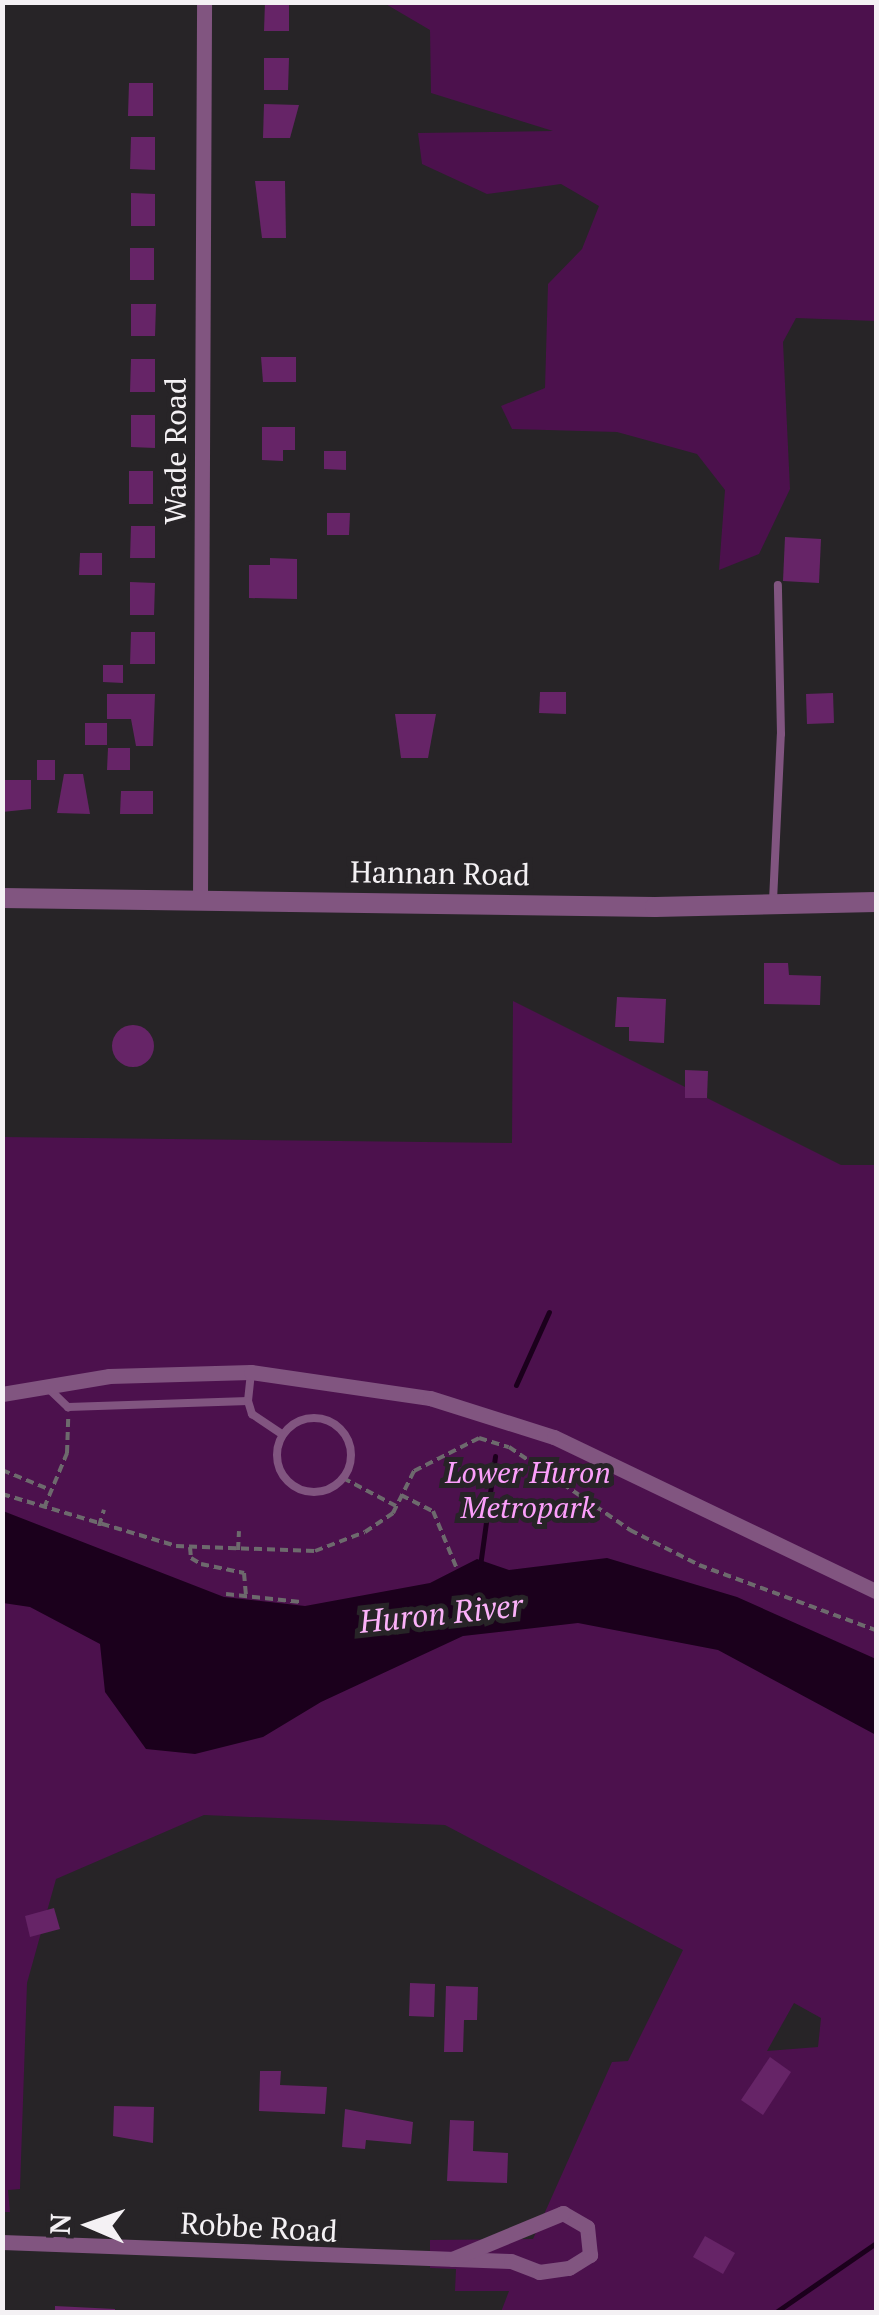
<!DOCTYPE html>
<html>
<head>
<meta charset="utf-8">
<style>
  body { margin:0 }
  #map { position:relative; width:879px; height:2315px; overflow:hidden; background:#272427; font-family:"PT Serif",serif }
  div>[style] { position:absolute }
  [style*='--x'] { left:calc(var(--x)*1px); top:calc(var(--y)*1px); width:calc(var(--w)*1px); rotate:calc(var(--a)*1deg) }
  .green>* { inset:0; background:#4c114d }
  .water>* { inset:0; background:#1b001c }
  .stream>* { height:5px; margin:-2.5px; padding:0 2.5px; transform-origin:2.5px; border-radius:2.5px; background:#1b001c }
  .building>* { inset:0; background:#662467 }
  .round { border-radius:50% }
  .path>* { height:4px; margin-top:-2px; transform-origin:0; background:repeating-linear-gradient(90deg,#6d6a6d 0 8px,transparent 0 13px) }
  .service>* { height:8px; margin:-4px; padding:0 4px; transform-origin:4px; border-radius:4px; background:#815580 }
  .service>.ring { margin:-4px; padding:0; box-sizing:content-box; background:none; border:8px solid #815580; border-radius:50% }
  .minor>* { height:15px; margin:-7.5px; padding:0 7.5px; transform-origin:7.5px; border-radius:7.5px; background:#815580 }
  .tertiary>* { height:20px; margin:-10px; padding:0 10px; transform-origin:10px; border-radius:10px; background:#815580 }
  span { translate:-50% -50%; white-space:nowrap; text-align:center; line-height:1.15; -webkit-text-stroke:10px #272427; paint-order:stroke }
  .street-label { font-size:30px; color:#f4f1f4 }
  .park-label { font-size:30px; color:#fc9ffb; font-style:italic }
  .water-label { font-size:32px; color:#fbb1f9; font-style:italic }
  .frame { position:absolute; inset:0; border:5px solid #f4f1f4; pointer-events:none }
  .north { position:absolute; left:40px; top:2175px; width:100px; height:100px; -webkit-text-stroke:8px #272427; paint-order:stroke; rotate:272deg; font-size:28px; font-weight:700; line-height:40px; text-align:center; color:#f4f1f4 }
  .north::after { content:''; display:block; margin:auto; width:35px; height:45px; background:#f4f1f4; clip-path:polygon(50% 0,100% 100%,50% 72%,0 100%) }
</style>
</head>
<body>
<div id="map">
  <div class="green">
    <i style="clip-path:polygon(384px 3px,876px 3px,876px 321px,796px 318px,783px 342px,790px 489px,759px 554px,719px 570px,725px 490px,697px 454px,617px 432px,512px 429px,501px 406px,545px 388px,548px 284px,582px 249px,599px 206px,561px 184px,487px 194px,422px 164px,418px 133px,553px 131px,431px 93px,430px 30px)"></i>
    <i style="clip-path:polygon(evenodd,513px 1001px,841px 1165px,876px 1165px,876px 2312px,501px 2312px,509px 2291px,455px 2291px,456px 2269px,430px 2268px,430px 2240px,533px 2239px,612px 2062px,628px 2061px,683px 1950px,445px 1825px,204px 1815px,56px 1879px,27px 1983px,20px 2189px,8px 2190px,10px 2212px,3px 2212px,2px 1137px,512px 1143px,513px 1001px,794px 2003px,821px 2018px,818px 2047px,767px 2051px,794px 2003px)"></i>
  </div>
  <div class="water">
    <i style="clip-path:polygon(3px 1511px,224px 1597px,305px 1606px,430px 1583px,477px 1559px,509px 1570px,607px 1558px,737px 1597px,876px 1659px,876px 1735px,718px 1650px,578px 1623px,463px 1636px,321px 1702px,263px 1737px,195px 1754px,146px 1749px,105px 1692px,100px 1644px,30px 1607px,3px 1603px)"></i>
  </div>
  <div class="stream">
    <i style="--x:516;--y:1385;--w:80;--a:-65.7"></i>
    <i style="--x:480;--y:1566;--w:111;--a:-82.2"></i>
    <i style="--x:776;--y:2312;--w:121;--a:-34.6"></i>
  </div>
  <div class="building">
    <i style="clip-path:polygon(265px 2px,289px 2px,289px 31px,264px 31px)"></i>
    <i style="clip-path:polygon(264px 58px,289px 58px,288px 90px,264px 90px)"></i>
    <i style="clip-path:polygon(129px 83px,153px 83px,153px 116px,128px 116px)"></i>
    <i style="clip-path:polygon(264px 104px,299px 105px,290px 138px,263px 138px)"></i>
    <i style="clip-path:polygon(131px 137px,155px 137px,155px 170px,130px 169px)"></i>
    <i style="clip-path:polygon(255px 181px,285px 181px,286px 238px,262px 238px)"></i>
    <i style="clip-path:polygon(131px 193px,155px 194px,155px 226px,131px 226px)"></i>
    <i style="clip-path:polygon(130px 248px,154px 248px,154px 280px,130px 280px)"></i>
    <i style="clip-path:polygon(131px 304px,156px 304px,155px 336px,131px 336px)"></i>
    <i style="clip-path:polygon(261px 357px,296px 357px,296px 382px,263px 382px)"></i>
    <i style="clip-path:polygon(131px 359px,155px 359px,155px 392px,130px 392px)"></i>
    <i style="clip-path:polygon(131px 415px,155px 415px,155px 448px,131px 447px)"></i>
    <i style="clip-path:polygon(262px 427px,295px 427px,295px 450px,283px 450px,283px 461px,262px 460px)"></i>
    <i style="clip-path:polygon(324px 451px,346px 451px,346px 470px,324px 469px)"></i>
    <i style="clip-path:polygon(129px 471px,153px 471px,153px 504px,129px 504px)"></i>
    <i style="clip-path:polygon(327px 513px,350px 513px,349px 535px,327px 535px)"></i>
    <i style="clip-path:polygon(131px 526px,155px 526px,155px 558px,130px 558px)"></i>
    <i style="clip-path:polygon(785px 537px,821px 539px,819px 583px,783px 581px)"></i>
    <i style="clip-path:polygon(80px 553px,102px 553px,102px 575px,79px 575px)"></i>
    <i style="clip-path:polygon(270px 558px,297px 559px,297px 599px,249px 598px,249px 565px,270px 565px)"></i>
    <i style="clip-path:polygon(130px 582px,155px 583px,154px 615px,130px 615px)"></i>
    <i style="clip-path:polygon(131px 632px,155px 632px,155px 664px,130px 664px)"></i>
    <i style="clip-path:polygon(103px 665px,123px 665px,123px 683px,103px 682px)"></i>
    <i style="clip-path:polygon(540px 692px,566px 692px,566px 714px,539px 713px)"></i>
    <i style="clip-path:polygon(833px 693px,834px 723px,807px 724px,806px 694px)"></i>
    <i style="clip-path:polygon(107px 694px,155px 694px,153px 746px,136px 746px,131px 719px,107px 719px)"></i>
    <i style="clip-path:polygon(395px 714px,436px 714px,428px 758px,401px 758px)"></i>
    <i style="clip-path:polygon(85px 723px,107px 723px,107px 745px,85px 745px)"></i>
    <i style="clip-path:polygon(108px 748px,130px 748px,130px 770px,107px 770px)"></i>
    <i style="clip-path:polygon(37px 760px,55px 760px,55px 780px,37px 780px)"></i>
    <i style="clip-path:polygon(64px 774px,83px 774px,90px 814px,57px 813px)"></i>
    <i style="clip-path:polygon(2px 780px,31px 780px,31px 809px,2px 812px)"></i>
    <i style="clip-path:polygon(121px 791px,153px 791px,153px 814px,120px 814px)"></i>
    <i style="clip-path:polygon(764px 963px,788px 963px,789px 975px,821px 976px,820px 1005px,764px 1004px)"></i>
    <i style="clip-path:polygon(617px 997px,666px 999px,664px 1043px,629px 1041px,629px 1027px,615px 1027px)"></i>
    <i class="round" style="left:112px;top:1025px;width:42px;height:42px"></i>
    <i style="clip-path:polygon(685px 1070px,708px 1071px,707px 1098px,685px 1098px)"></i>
    <i style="clip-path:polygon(54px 1908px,60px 1929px,30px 1937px,25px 1916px)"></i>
    <i style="clip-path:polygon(410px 1983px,435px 1984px,434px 2017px,409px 2016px)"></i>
    <i style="clip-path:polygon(446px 1986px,478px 1987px,477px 2020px,464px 2020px,463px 2052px,444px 2052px)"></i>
    <i style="clip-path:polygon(770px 2057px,791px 2072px,763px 2115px,741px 2100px)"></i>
    <i style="clip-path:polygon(260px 2071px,281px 2071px,280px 2085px,327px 2087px,325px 2114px,259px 2111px)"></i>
    <i style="clip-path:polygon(114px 2106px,154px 2107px,153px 2143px,113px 2136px)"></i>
    <i style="clip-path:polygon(345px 2109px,413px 2122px,411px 2144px,366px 2140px,365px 2149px,342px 2147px)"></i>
    <i style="clip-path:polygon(450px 2120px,474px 2121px,473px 2151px,508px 2153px,507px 2183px,447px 2181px)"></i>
    <i style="clip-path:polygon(705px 2236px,735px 2253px,723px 2274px,693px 2257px)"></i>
    <i style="clip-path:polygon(55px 2306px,115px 2309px,115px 2312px,55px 2312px)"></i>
  </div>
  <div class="path">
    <i style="--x:2;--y:1470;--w:53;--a:22.2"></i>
    <i style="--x:343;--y:1478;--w:60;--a:27.8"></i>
    <i style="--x:2;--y:1494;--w:182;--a:16.6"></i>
    <i style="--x:176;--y:1546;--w:139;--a:2.1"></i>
    <i style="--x:315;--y:1551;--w:53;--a:-20.8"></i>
    <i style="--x:365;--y:1532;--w:34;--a:-34"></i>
    <i style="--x:393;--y:1513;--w:47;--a:-63.4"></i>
    <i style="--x:414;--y:1471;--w:73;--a:-26.9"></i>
    <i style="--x:479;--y:1438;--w:31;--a:17"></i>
    <i style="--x:509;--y:1447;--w:147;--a:34.4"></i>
    <i style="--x:630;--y:1530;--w:77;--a:26.9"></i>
    <i style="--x:699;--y:1565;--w:189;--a:20.2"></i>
    <i style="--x:401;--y:1495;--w:36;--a:27"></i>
    <i style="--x:433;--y:1511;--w:63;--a:67.5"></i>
    <i style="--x:44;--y:1508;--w:60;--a:-67.3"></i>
    <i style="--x:67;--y:1453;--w:36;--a:-88"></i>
    <i style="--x:99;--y:1526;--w:17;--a:-73"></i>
    <i style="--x:190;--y:1547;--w:11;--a:85"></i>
    <i style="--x:191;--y:1558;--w:12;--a:31"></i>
    <i style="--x:201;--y:1564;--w:44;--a:11.8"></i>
    <i style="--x:244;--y:1573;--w:24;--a:85"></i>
    <i style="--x:238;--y:1550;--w:19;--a:-87"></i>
    <i style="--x:226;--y:1594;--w:75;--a:6.1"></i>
  </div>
  <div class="service">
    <i style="--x:773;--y:901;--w:167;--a:-87.3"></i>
    <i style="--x:781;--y:734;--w:149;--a:-91.2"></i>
    <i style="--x:48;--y:1388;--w:28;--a:44"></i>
    <i style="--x:68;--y:1407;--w:180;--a:-1.9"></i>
    <i style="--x:248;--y:1401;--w:28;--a:-84"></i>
    <i style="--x:248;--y:1401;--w:14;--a:73"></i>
    <i style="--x:252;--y:1414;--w:37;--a:34"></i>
    <i class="ring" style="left:277px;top:1418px;width:66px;height:66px"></i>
  </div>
  <div class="minor">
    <i style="--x:200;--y:900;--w:898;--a:-89.74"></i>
    <i style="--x:2;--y:1394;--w:109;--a:-9.5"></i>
    <i style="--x:109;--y:1376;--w:142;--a:-1.6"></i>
    <i style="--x:251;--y:1372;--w:181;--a:8.3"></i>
    <i style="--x:430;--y:1398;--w:130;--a:17.5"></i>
    <i style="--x:554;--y:1437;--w:357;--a:25.6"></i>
    <i style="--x:2;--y:2242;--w:509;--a:2.14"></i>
    <i style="--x:511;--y:2261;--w:30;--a:21"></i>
    <i style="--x:539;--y:2272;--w:30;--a:-8"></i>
    <i style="--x:569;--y:2268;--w:25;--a:-32"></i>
    <i style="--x:590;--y:2255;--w:28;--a:-96"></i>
    <i style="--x:587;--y:2227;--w:28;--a:-150"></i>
    <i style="--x:563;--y:2213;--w:120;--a:157.5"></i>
  </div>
  <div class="tertiary">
    <i style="--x:2;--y:898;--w:653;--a:0.79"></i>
    <i style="--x:655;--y:907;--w:221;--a:-1.3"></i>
  </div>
  <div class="street-label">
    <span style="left:175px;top:451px;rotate:-90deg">Wade Road</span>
    <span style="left:440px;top:873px;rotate:1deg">Hannan Road</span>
    <span style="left:259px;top:2227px;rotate:3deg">Robbe Road</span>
  </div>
  <div class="park-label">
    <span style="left:528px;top:1489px">Lower Huron<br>Metropark</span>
  </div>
  <div class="water-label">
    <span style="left:441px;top:1613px;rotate:-6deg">Huron River</span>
  </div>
  <div class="frame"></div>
  <div class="north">N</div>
</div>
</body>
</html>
